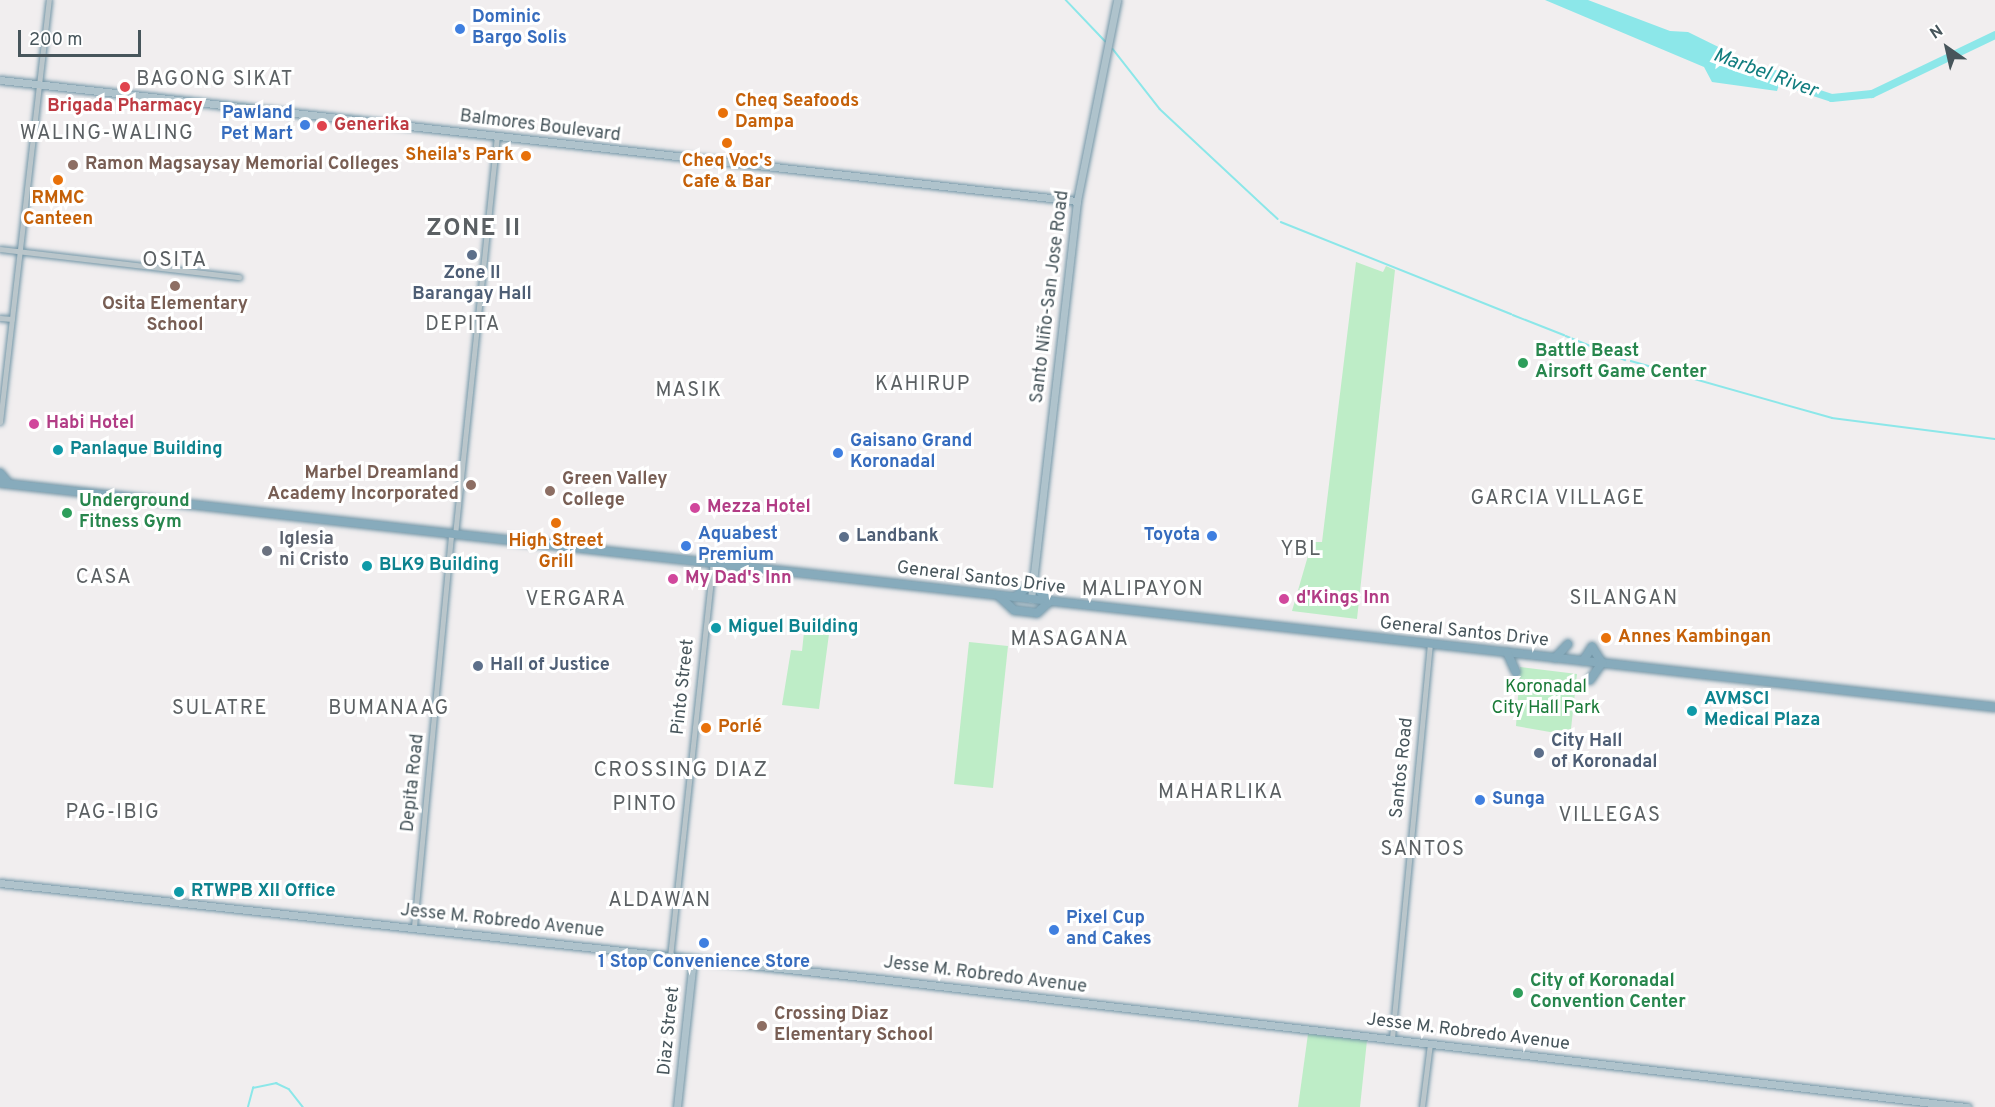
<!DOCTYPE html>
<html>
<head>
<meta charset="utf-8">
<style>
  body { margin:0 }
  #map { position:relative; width:1995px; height:1107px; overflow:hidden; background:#f1eeef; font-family:Overpass,sans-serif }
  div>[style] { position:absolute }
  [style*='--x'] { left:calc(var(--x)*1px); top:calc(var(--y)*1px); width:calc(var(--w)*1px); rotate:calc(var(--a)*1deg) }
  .green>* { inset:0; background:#beedc7 }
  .water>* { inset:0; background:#8ce7e9 }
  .stream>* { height:1.5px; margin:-0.75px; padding:0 0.75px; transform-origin:0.75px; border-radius:0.75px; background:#8ce7e9 }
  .river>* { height:8px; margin:-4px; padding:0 4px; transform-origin:4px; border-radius:4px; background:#8ce7e9 }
  .roads { filter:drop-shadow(0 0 2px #7396a7) drop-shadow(0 0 2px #7396a7) }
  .minor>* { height:5px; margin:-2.5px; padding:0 2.5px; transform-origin:2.5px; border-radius:2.5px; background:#bac6cb }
  .major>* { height:7px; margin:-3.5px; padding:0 3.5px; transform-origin:3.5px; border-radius:3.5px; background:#afc3cc }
  .highway>* { height:8px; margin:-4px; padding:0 4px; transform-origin:4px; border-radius:4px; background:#87abbc }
  .dots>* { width:16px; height:16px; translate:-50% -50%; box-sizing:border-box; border:3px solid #fff; border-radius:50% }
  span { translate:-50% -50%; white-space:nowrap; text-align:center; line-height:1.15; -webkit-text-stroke:6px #fff; paint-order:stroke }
  .shop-label { font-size:18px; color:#366cbe; font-weight:700 }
  .left { translate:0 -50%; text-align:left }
  .right { translate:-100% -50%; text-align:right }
  .food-label { font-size:18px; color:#c56008; font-weight:700 }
  .health-label { font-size:18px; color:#be3a42; font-weight:700 }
  .street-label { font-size:18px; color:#47555b }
  .education-label { font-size:18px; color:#785e54; font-weight:700 }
  .service-label { font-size:18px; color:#4e5e75; font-weight:700 }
  .leisure-label { font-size:18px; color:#27864d; font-weight:700 }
  .hotel-label { font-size:18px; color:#b23c85; font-weight:700 }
  .culture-label { font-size:18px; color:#0d838f; font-weight:700 }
  .worship-label { font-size:18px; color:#5b616d; font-weight:700 }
  .park-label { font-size:18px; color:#1a7a38 }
  .water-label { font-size:20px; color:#117d7f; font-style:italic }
  .neighbourhood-label { font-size:20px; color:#5b6063; letter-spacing:1.5px }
  .quarter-label { font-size:21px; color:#5b6063; letter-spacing:1.5px }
  .district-label { font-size:24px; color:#5b6063; font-weight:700; letter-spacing:1.5px }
  .north { position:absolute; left:1917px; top:18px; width:60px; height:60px; -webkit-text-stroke:4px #fff; paint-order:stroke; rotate:326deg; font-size:16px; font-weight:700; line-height:24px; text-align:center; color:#47555b }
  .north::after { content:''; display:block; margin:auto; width:21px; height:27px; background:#47555b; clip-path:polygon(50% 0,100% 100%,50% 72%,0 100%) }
  .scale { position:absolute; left:18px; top:30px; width:123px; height:27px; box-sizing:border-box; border:3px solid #47555b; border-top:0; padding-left:8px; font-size:18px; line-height:21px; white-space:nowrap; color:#47555b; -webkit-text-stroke:4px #fff; paint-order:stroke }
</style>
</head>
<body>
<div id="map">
  <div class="green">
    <i style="clip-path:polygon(1356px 262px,1383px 272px,1386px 266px,1395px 270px,1357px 619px,1292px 611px,1312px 542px,1322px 542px)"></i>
    <i style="clip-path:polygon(814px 618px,831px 619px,819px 709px,782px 705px,791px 650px,802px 651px,804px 632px,812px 633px)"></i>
    <i style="clip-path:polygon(969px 642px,1008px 646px,993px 788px,954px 784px)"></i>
    <i style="clip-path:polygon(1520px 667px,1577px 674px,1571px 729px,1550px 732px,1516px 726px)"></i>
    <i style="clip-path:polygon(1308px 1034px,1367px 1040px,1360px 1107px,1298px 1107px)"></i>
  </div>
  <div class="water">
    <i style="clip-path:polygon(1545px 0,1588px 0,1670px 31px,1688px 32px,1753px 64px,1783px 72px,1777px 91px,1712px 82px,1704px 67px)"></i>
  </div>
  <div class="stream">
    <i style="--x:1066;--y:0;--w:57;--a:46.4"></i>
    <i style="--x:1113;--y:49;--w:76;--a:51.9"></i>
    <i style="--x:1160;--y:109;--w:161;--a:43"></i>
    <i style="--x:1281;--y:222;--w:248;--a:21.8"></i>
    <i style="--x:1513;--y:315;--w:55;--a:21.4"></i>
    <i style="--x:1566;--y:336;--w:64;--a:22.1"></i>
    <i style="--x:1631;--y:361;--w:209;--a:15.8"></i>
    <i style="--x:1832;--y:418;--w:164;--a:7.3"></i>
    <i style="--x:248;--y:1107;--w:20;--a:-75"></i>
    <i style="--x:253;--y:1088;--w:24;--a:-12"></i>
    <i style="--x:276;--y:1083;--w:14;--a:25"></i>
    <i style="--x:289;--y:1089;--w:23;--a:52"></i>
  </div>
  <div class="river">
    <i style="--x:1771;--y:78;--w:64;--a:18.2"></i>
    <i style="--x:1832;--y:98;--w:40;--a:-5.7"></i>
    <i style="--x:1872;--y:94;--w:136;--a:-25.6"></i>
  </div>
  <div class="roads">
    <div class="minor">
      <i style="--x:0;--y:249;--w:241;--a:6.7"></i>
      <i style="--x:0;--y:318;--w:12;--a:5"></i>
      <i style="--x:0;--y:422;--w:425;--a:-83.4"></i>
      <i style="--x:455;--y:535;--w:400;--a:-84"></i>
      <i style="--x:414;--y:927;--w:395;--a:-84.6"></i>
      <i style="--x:670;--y:957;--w:395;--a:-83.8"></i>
      <i style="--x:1392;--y:1038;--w:396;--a:-84.5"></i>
      <i style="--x:1422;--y:1107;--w:64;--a:-82.8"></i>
    </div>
    <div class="major">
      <i style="--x:0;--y:80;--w:1084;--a:6.41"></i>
      <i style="--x:1031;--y:599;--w:401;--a:-83.4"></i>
      <i style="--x:1077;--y:201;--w:205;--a:-78.7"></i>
      <i style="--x:0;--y:883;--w:885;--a:6.23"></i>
      <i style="--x:880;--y:979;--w:1095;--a:6.72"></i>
      <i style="--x:677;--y:1107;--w:149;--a:-83.8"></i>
    </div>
    <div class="highway">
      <i style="--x:0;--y:473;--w:14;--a:51"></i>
      <i style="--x:0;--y:483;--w:2008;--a:6.41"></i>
      <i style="--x:999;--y:596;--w:21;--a:43"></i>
      <i style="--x:1014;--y:610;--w:23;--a:7"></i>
      <i style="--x:1037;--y:613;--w:16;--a:-43"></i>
      <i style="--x:1015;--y:597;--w:23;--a:-38"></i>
      <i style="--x:1033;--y:583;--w:25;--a:50"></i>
      <i style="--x:1507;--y:652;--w:22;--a:66"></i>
      <i style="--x:1555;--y:658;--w:19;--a:-47"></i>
      <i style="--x:1583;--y:661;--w:17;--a:-57"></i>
      <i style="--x:1592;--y:647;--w:19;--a:58"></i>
      <i style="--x:1590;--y:680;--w:21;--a:-55"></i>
    </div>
  </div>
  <div class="dots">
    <i style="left:460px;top:29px;background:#3f7fe0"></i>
    <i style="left:125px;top:87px;background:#e0444e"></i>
    <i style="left:723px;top:113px;background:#e8710a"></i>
    <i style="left:305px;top:125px;background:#3f7fe0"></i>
    <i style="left:322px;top:126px;background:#e0444e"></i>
    <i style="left:727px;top:143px;background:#e8710a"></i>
    <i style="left:526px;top:156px;background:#e8710a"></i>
    <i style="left:73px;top:165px;background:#8d6e63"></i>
    <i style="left:58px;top:180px;background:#e8710a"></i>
    <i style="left:472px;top:255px;background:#5c6f8a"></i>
    <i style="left:175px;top:286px;background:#8d6e63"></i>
    <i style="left:1523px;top:363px;background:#2e9e5b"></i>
    <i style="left:34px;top:424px;background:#d1479c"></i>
    <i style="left:58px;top:450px;background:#0f9aa8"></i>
    <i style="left:838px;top:453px;background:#3f7fe0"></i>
    <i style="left:471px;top:485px;background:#8d6e63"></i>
    <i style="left:550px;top:491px;background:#8d6e63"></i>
    <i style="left:695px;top:508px;background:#d1479c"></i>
    <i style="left:67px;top:513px;background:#2e9e5b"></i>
    <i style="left:556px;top:523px;background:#e8710a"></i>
    <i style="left:1212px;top:536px;background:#3f7fe0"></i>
    <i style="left:844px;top:537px;background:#5c6f8a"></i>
    <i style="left:686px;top:546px;background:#3f7fe0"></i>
    <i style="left:267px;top:551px;background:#6b7280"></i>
    <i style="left:367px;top:566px;background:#0f9aa8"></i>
    <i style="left:673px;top:579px;background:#d1479c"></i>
    <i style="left:1284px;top:599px;background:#d1479c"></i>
    <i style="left:716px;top:628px;background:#0f9aa8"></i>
    <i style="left:1606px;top:638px;background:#e8710a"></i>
    <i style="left:478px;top:666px;background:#5c6f8a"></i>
    <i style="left:1692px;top:711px;background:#0f9aa8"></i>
    <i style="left:706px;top:728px;background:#e8710a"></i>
    <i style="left:1539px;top:753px;background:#5c6f8a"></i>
    <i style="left:1480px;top:800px;background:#3f7fe0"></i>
    <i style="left:179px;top:892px;background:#0f9aa8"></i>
    <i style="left:1054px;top:930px;background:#3f7fe0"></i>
    <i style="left:704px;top:943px;background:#3f7fe0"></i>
    <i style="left:1518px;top:993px;background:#2e9e5b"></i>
    <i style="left:762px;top:1026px;background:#8d6e63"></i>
  </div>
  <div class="shop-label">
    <span class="left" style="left:472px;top:29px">Dominic<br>Bargo Solis</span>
    <span class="right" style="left:293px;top:125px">Pawland<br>Pet Mart</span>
    <span class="left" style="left:850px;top:453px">Gaisano Grand<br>Koronadal</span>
    <span class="left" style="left:698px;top:546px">Aquabest<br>Premium</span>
    <span class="right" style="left:1200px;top:536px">Toyota</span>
    <span class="left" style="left:1492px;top:800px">Sunga</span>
    <span class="left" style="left:1066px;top:930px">Pixel Cup<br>and Cakes</span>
    <span style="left:704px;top:963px">1 Stop Convenience Store</span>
  </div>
  <div class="food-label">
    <span class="left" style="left:735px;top:113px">Cheq Seafoods<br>Dampa</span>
    <span class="right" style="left:514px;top:156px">Sheila's Park</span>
    <span style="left:727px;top:173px">Cheq Voc's<br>Cafe &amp; Bar</span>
    <span style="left:58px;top:210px">RMMC<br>Canteen</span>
    <span style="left:556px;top:553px">High Street<br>Grill</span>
    <span class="left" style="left:1618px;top:638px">Annes Kambingan</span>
    <span class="left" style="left:718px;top:728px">Porlé</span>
  </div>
  <div class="health-label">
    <span style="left:125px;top:107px">Brigada Pharmacy</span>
    <span class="left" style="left:334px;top:126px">Generika</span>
  </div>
  <div class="street-label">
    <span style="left:540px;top:127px;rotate:7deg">Balmores Boulevard</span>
    <span style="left:1051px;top:297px;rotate:-83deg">Santo Niño-San Jose Road</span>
    <span style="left:981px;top:579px;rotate:7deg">General Santos Drive</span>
    <span style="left:1464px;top:633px;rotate:6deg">General Santos Drive</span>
    <span style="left:684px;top:687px;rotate:-84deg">Pinto Street</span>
    <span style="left:1403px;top:768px;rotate:-84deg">Santos Road</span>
    <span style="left:414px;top:783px;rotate:-84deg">Depita Road</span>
    <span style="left:502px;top:922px;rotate:6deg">Jesse M. Robredo Avenue</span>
    <span style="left:985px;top:976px;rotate:7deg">Jesse M. Robredo Avenue</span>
    <span style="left:670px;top:1031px;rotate:-84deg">Diaz Street</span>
    <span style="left:1468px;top:1033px;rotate:7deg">Jesse M. Robredo Avenue</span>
  </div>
  <div class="education-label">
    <span class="left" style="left:85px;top:165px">Ramon Magsaysay Memorial Colleges</span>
    <span style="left:175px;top:316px">Osita Elementary<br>School</span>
    <span class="right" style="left:459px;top:485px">Marbel Dreamland<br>Academy Incorporated</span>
    <span class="left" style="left:562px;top:491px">Green Valley<br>College</span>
    <span class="left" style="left:774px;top:1026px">Crossing Diaz<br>Elementary School</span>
  </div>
  <div class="service-label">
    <span style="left:472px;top:285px">Zone II<br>Barangay Hall</span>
    <span class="left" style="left:856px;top:537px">Landbank</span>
    <span class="left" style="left:490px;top:666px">Hall of Justice</span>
    <span class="left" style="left:1551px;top:753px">City Hall<br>of Koronadal</span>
  </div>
  <div class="leisure-label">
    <span class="left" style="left:1535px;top:363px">Battle Beast<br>Airsoft Game Center</span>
    <span class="left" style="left:79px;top:513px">Underground<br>Fitness Gym</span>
    <span class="left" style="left:1530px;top:993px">City of Koronadal<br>Convention Center</span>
  </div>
  <div class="hotel-label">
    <span class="left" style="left:46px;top:424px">Habi Hotel</span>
    <span class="left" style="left:707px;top:508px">Mezza Hotel</span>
    <span class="left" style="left:685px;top:579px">My Dad's Inn</span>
    <span class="left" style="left:1296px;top:599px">d'Kings Inn</span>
  </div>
  <div class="culture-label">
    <span class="left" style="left:70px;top:450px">Panlaque Building</span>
    <span class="left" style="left:379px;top:566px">BLK9 Building</span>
    <span class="left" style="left:728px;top:628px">Miguel Building</span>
    <span class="left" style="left:1704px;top:711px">AVMSCI<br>Medical Plaza</span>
    <span class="left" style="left:191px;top:892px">RTWPB XII Office</span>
  </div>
  <div class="worship-label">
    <span class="left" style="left:279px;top:551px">Iglesia<br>ni Cristo</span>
  </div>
  <div class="park-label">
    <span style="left:1546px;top:699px">Koronadal<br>City Hall Park</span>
  </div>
  <div class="water-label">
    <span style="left:1765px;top:74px;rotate:20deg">Marbel River</span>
  </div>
  <div class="neighbourhood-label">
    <span style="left:215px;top:80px">BAGONG SIKAT</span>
    <span style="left:107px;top:134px">WALING-WALING</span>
    <span style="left:463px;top:325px">DEPITA</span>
    <span style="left:923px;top:385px">KAHIRUP</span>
    <span style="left:689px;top:391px">MASIK</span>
    <span style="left:1558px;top:499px">GARCIA VILLAGE</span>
    <span style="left:1301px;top:550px">YBL</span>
    <span style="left:104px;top:578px">CASA</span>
    <span style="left:1143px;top:590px">MALIPAYON</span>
    <span style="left:1624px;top:599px">SILANGAN</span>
    <span style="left:576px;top:600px">VERGARA</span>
    <span style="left:1070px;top:640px">MASAGANA</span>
    <span style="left:220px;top:709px">SULATRE</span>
    <span style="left:389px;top:709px">BUMANAAG</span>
    <span style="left:1221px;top:793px">MAHARLIKA</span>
    <span style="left:645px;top:805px">PINTO</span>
    <span style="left:113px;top:813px">PAG-IBIG</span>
    <span style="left:1610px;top:816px">VILLEGAS</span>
    <span style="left:1423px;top:850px">SANTOS</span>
    <span style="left:660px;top:901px">ALDAWAN</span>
  </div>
  <div class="quarter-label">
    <span style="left:175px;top:261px">OSITA</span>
    <span style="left:681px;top:771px">CROSSING DIAZ</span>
  </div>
  <div class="district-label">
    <span style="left:474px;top:230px">ZONE II</span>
  </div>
  <div class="north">N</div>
  <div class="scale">200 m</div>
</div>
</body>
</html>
